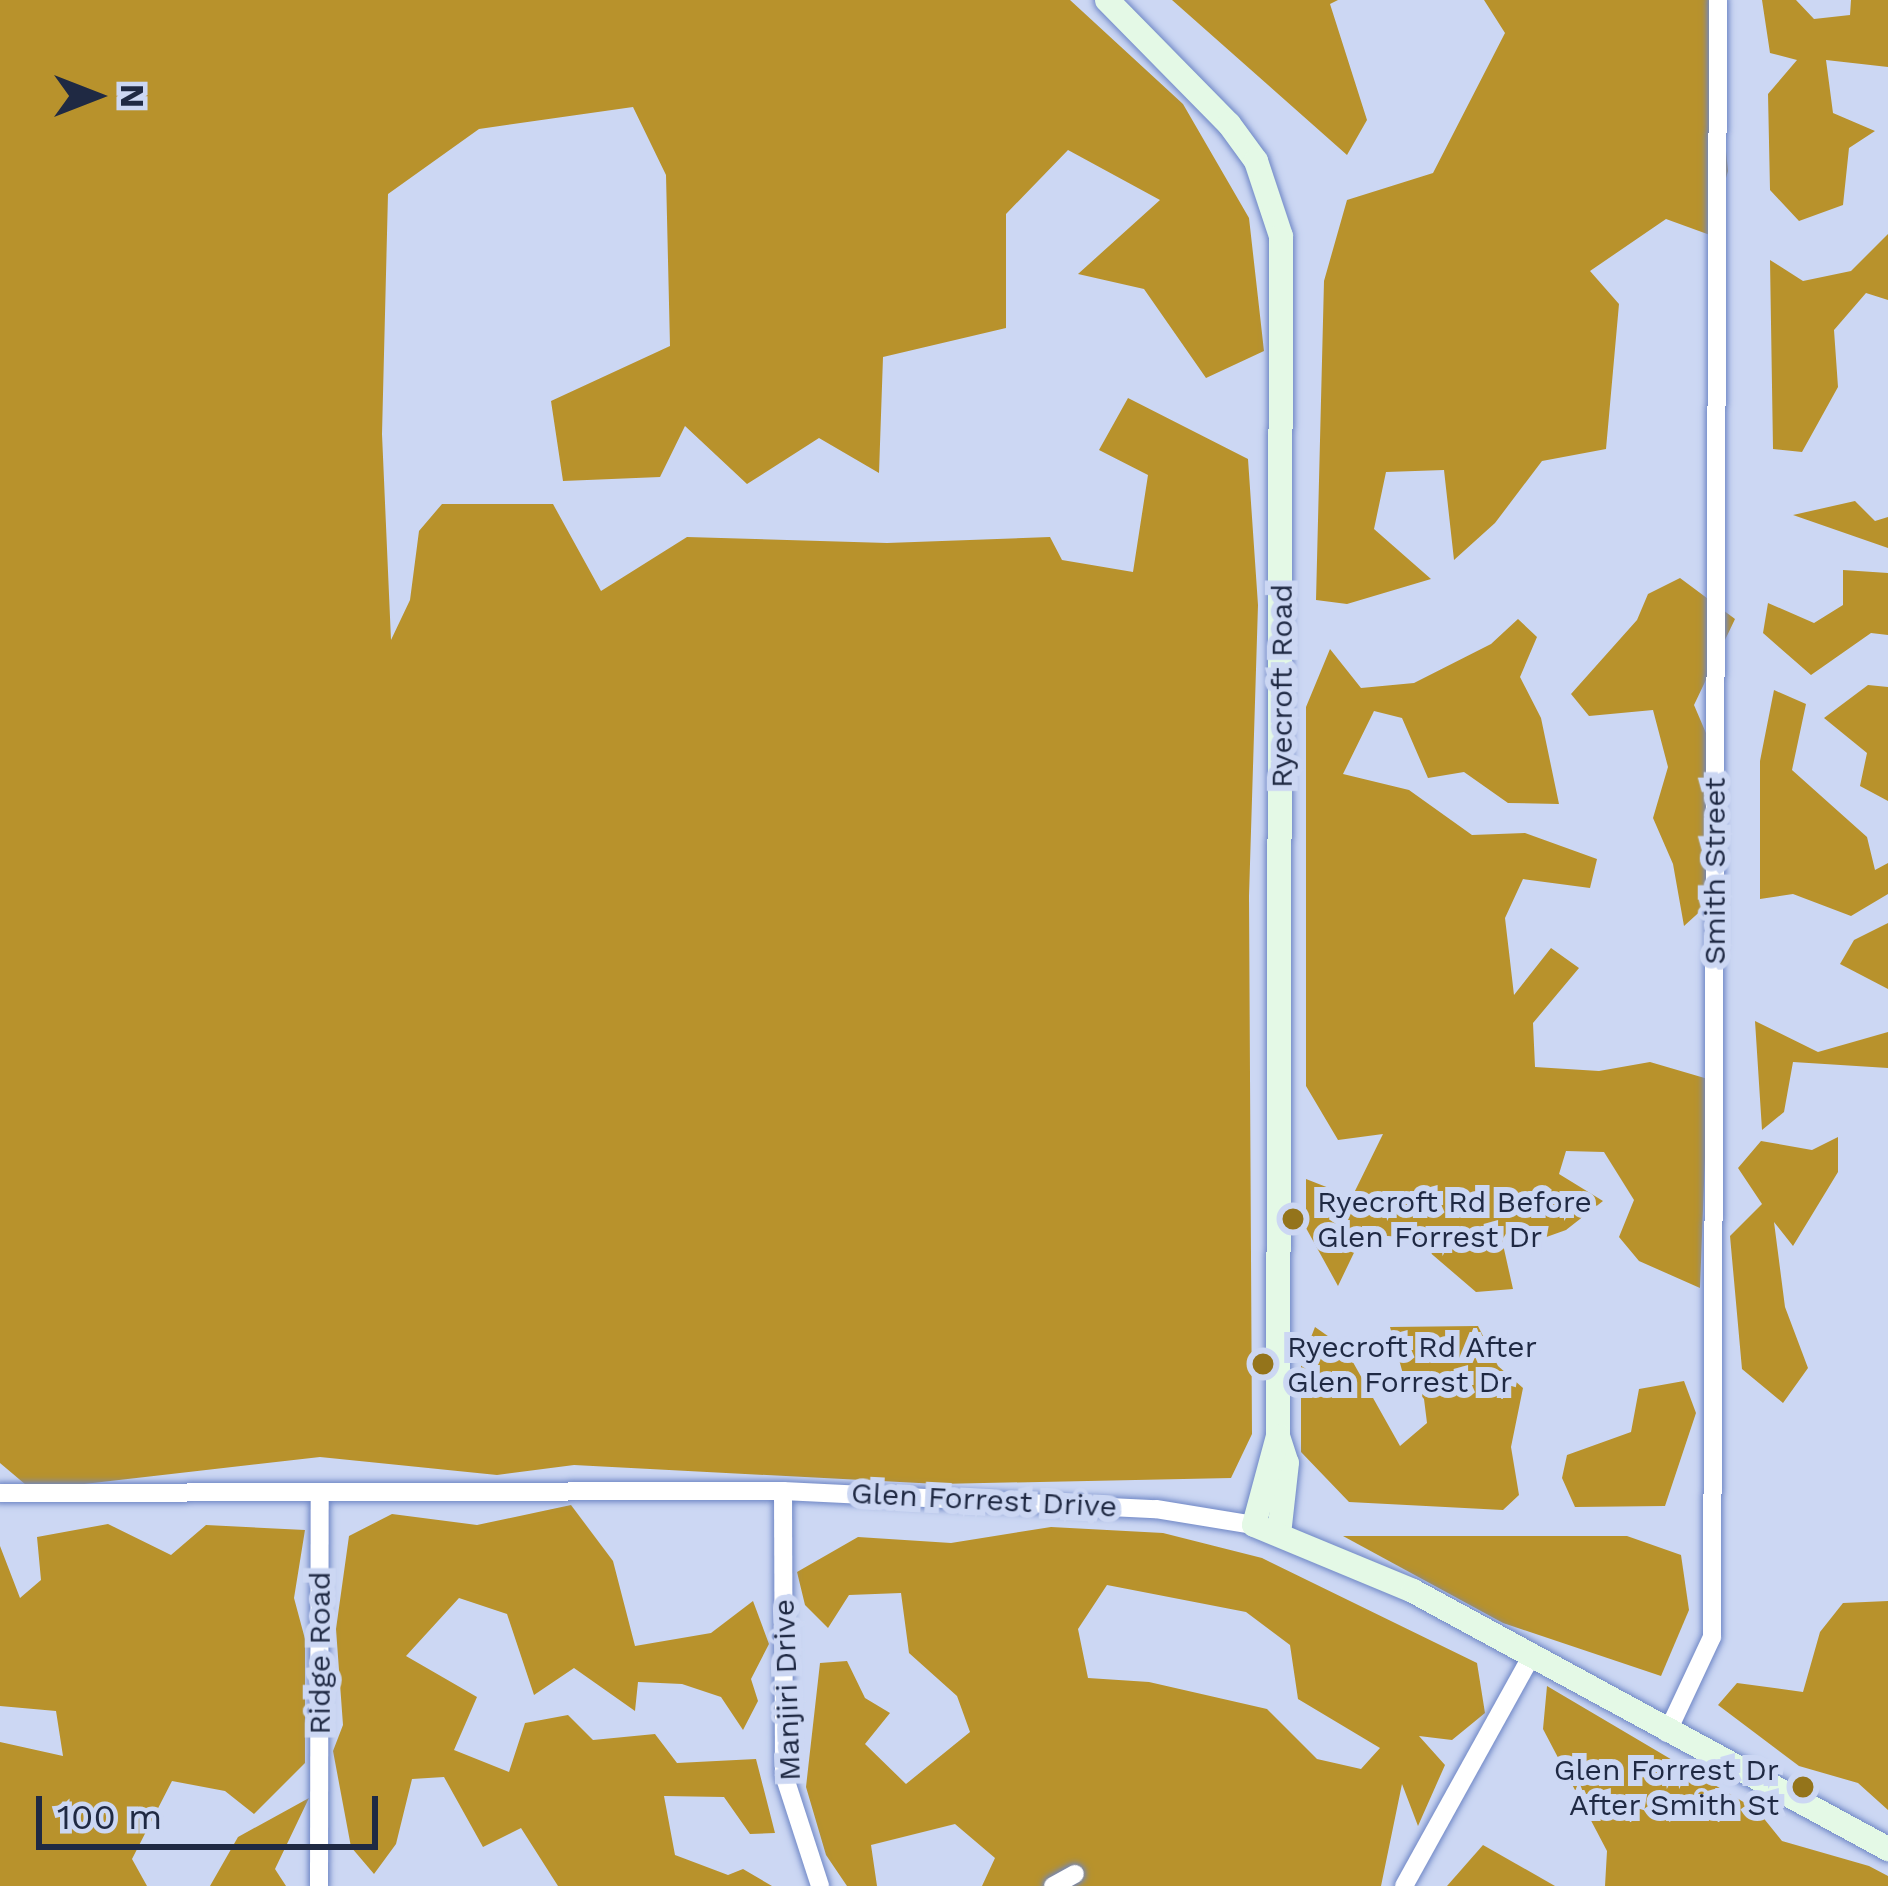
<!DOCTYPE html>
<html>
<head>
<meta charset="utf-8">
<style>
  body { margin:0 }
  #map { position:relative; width:1888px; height:1886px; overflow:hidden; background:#ccd7f3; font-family:"Work Sans",sans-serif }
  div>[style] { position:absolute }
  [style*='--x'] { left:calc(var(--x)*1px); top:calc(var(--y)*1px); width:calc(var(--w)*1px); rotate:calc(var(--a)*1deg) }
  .forest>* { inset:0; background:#b8922c }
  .roads { filter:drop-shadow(0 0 3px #6e86c5) drop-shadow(0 0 3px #6e86c5) }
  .street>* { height:18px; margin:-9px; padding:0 9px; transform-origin:9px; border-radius:9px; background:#fff }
  .secondary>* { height:24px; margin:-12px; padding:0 12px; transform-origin:12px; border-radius:12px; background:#e4f9e6 }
  .dots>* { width:33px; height:33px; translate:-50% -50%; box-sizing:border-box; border:6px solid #ccd7f3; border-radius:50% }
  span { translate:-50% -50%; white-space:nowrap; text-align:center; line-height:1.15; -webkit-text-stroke:12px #ccd7f3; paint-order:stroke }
  .street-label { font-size:30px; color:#1f2943 }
  .poi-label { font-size:30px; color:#1f2943 }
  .left { translate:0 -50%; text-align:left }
  .right { translate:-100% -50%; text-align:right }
  .north { position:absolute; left:36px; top:36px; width:120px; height:120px; -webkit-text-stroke:9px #ccd7f3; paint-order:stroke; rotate:90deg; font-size:33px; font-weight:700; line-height:48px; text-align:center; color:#1f2943 }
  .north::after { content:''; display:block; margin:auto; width:42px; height:54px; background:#1f2943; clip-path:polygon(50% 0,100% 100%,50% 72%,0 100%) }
  .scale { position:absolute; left:36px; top:1796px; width:342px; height:54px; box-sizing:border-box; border:6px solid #1f2943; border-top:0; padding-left:15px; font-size:36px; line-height:42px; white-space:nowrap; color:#1f2943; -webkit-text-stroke:9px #ccd7f3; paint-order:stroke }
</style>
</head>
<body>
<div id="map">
  <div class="forest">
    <i style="clip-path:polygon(0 0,1070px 0,1183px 104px,1249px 218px,1264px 351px,1206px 378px,1144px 289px,1078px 274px,1160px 200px,1068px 150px,1006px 214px,1006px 328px,883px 357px,879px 473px,819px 438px,747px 484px,685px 426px,660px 477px,563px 481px,551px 401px,670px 346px,666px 175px,633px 107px,479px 129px,388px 194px,382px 434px,391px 640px,410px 600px,419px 531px,442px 504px,553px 504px,601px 591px,687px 537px,887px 543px,1050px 537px,1062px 560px,1133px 572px,1148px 475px,1099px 450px,1128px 398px,1248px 459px,1258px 605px,1249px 896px,1252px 1434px,1231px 1478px,938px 1484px,574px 1465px,497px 1475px,320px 1457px,32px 1490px,0 1463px)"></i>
    <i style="clip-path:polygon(1172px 0,1338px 0,1330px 4px,1367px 120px,1347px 155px)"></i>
    <i style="clip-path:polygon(1484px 0,1711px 0,1728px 171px,1710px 235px,1666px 219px,1590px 271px,1619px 304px,1606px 449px,1542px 461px,1495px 523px,1454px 560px,1444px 470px,1386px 472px,1374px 529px,1431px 579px,1347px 604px,1316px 600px,1324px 281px,1347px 200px,1433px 173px,1505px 33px)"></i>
    <i style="clip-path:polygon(1762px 0,1796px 0,1814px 19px,1850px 15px,1851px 0,1888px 0,1888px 67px,1826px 60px,1833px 113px,1875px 131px,1849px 148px,1843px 205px,1799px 221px,1770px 190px,1768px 94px,1797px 60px,1770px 53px)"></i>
    <i style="clip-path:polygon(1888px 234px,1888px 300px,1866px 293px,1834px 330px,1838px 387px,1802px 452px,1773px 449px,1770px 260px,1803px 281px,1851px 271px)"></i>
    <i style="clip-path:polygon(1855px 501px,1875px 521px,1888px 517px,1888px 548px,1793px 515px)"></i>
    <i style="clip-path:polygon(1843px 570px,1888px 573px,1888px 635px,1871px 633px,1811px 675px,1763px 633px,1768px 603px,1814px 623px,1843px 605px)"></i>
    <i style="clip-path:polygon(1680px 578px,1735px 619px,1694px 705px,1727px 782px,1717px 896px,1684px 926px,1673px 864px,1653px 818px,1668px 767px,1653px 710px,1589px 716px,1571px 694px,1637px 620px,1648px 594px)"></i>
    <i style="clip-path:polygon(1518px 619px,1537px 637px,1520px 677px,1541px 718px,1559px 804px,1508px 803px,1464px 772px,1428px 778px,1402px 718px,1374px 711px,1343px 774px,1409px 790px,1472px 835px,1525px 833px,1597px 859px,1590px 888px,1523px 879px,1505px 918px,1514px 995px,1551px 948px,1579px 968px,1533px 1023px,1535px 1067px,1599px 1071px,1650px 1062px,1708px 1079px,1700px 1288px,1639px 1261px,1619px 1237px,1634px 1200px,1604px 1152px,1566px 1151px,1559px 1174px,1603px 1201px,1566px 1230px,1538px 1240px,1512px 1224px,1502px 1240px,1513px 1289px,1476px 1292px,1413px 1238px,1363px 1234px,1338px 1286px,1306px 1228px,1306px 1179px,1352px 1197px,1383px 1134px,1338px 1140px,1306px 1086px,1306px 707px,1330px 649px,1361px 688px,1414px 683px,1491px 644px)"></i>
    <i style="clip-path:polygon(1868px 685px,1888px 687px,1888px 801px,1860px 786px,1867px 753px,1824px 718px)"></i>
    <i style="clip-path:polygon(1774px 690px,1806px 704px,1792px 770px,1867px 837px,1875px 870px,1888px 863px,1888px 894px,1851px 916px,1793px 894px,1760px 899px,1760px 761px)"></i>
    <i style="clip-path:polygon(1888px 923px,1888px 989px,1840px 964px,1854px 940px)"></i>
    <i style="clip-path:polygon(1755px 1021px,1818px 1052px,1888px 1032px,1888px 1068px,1793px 1062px,1784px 1112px,1762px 1130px)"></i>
    <i style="clip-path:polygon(1838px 1137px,1838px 1172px,1793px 1246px,1774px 1222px,1785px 1307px,1808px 1368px,1783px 1403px,1742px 1369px,1730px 1236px,1762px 1204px,1738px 1168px,1761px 1141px,1812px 1150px)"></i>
    <i style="clip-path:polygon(1478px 1326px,1498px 1366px,1523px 1388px,1511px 1447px,1519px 1495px,1503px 1510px,1349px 1502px,1301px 1452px,1301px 1363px,1315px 1327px,1345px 1348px,1400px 1446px,1427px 1423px,1424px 1399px,1403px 1374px,1390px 1327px)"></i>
    <i style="clip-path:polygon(1684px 1381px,1696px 1413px,1665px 1506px,1575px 1507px,1562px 1478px,1567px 1455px,1631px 1432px,1639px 1389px)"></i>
    <i style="clip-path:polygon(571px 1505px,613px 1561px,635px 1646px,711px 1633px,753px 1601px,769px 1644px,751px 1679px,758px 1701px,743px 1730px,721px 1697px,682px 1684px,638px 1682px,635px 1711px,574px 1668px,534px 1695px,507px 1614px,459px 1598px,406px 1656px,477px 1697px,454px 1750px,509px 1772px,525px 1723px,568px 1715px,593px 1740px,655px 1734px,677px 1763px,756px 1759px,775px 1833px,750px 1834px,724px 1797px,664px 1796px,675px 1855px,728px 1875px,743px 1869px,772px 1886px,558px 1886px,521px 1828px,483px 1847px,444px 1777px,412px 1779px,396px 1844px,374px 1874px,351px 1847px,333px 1751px,343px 1725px,336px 1629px,349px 1536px,392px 1514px,477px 1525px)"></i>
    <i style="clip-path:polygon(108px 1524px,171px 1555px,206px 1525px,305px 1530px,294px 1598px,305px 1639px,305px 1763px,254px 1814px,225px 1791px,172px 1781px,132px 1859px,147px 1886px,0 1886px,0 1742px,63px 1756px,56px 1711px,0 1706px,0 1546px,20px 1598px,41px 1580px,37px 1537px)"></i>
    <i style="clip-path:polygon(evenodd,1051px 1527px,1163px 1533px,1262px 1558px,1477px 1663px,1485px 1713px,1452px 1740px,1419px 1736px,1445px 1765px,1418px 1826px,1402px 1784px,1381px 1886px,982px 1886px,995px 1858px,955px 1824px,871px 1845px,877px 1886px,847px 1886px,826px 1855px,806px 1787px,820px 1663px,847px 1661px,865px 1698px,890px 1713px,865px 1744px,906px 1784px,970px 1732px,957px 1696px,909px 1653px,901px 1593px,849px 1595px,828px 1628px,805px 1605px,797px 1572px,858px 1537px,951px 1543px,1051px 1527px,1107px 1585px,1246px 1612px,1290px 1645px,1298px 1699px,1380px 1748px,1361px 1769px,1317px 1759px,1267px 1709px,1149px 1682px,1088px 1678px,1078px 1629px,1107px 1585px)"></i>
    <i style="clip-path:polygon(1343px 1536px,1627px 1536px,1681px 1555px,1689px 1610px,1661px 1676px,1503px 1623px)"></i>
    <i style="clip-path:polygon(1888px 1601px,1888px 1810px,1858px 1783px,1799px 1766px,1718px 1705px,1737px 1683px,1803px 1692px,1820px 1632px,1843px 1603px)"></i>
    <i style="clip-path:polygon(1547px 1686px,1757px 1810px,1782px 1841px,1869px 1866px,1888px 1876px,1888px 1886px,1605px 1886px,1607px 1851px,1543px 1729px)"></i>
    <i style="clip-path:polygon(309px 1798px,275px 1869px,286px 1886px,210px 1886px,238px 1837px)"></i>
    <i style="clip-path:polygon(1483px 1845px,1555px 1886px,1447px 1886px)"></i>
  </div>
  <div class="roads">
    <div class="street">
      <i style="--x:783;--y:1491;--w:284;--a:89.8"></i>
      <i style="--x:784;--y:1775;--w:117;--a:72"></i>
      <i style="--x:0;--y:1493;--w:783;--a:-0.15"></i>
      <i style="--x:783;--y:1491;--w:373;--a:2.8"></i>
      <i style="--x:1156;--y:1509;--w:99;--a:9.3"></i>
      <i style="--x:1667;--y:1733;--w:106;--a:-64.9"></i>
      <i style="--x:1712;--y:1637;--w:1637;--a:-89.79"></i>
      <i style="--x:319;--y:1886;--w:394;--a:-89.9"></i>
      <i style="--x:1053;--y:1886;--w:25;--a:-29"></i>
      <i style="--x:1404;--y:1886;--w:260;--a:-61"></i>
    </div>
    <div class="secondary">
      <i style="--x:1107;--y:0;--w:174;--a:45.5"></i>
      <i style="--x:1229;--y:124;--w:46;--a:53.9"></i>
      <i style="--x:1256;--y:161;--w:79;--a:71.6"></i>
      <i style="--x:1281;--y:236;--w:1200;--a:90.14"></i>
      <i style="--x:1278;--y:1436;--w:28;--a:72"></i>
      <i style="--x:1287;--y:1463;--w:71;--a:96.4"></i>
      <i style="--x:1278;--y:1436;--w:92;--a:105.1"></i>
      <i style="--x:1254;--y:1525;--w:172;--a:22.5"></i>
      <i style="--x:1413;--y:1591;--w:541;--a:28.51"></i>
    </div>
  </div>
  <div class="dots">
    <i style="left:1293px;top:1219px;background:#94741b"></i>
    <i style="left:1263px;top:1364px;background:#94741b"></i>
    <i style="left:1803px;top:1787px;background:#94741b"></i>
  </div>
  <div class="street-label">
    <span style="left:1282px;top:686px;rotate:-90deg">Ryecroft Road</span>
    <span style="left:1715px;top:871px;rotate:-90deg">Smith Street</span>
    <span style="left:984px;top:1500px;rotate:3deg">Glen Forrest Drive</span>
    <span style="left:320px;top:1653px;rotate:-90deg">Ridge Road</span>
    <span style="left:787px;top:1690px;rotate:-92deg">Manjiri Drive</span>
  </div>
  <div class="poi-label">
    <span class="left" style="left:1317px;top:1219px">Ryecroft Rd Before<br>Glen Forrest Dr</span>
    <span class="left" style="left:1287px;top:1364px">Ryecroft Rd After<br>Glen Forrest Dr</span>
    <span class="right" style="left:1779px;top:1787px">Glen Forrest Dr<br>After Smith St</span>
  </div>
  <div class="north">N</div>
  <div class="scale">100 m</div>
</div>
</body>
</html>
